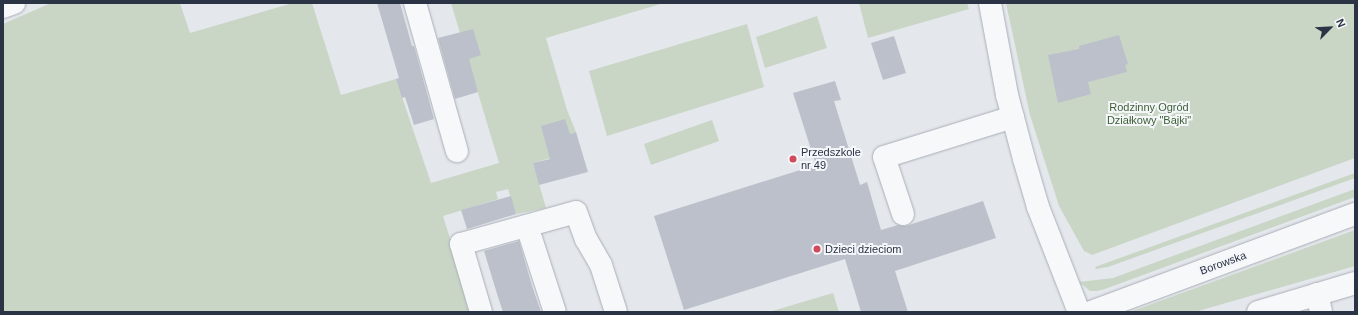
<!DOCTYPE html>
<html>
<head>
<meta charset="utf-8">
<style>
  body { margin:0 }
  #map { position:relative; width:1358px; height:315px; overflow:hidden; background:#e4e7ec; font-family:Helvetica,sans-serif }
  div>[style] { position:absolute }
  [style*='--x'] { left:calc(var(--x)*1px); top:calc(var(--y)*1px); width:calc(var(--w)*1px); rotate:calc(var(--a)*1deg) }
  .green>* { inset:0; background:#c9d6c5 }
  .building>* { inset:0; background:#bbc0ca }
  .roads { filter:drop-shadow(0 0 1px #a9aeb7) drop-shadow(0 0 1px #a9aeb7) }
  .minor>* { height:22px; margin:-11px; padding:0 11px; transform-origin:11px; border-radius:11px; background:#f7f8fa }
  .dots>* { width:11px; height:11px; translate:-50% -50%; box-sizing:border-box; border:2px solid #f4f6f9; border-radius:50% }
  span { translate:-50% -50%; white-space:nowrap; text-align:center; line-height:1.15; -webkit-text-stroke:4px #f4f6f9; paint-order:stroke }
  .park-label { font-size:11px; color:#3f6138 }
  .poi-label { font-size:11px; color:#2b3445 }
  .left { translate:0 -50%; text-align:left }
  .street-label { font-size:11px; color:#2b3445 }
  .frame { position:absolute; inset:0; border:4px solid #2b3445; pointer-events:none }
  .north { position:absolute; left:1310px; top:8px; width:40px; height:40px; -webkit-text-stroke:3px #f4f6f9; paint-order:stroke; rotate:66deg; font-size:11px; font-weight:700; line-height:16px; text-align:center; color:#2b3445 }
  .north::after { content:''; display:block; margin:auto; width:14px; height:18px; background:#2b3445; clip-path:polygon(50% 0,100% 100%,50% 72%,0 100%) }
</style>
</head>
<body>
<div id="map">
  <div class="green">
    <i style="clip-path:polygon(51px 3px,180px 3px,190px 33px,293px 3px,312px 3px,341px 95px,396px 79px,431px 183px,499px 163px,451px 3px,664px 3px,546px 38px,567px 110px,576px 132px,550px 140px,554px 157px,533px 163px,546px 208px,516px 214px,508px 189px,496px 192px,498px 199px,443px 216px,473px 312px,3px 312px,3px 24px)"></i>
    <i style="clip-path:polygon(859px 3px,967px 3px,969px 9px,868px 38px)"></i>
    <i style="clip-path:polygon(1006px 3px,1355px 3px,1355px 158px,1092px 255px,1084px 251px,1059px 206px,1030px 115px)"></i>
    <i style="clip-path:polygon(817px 16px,827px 48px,765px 68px,756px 37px)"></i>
    <i style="clip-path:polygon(747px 24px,764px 87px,607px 136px,589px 71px)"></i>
    <i style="clip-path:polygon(712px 120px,719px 141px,651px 165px,644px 144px)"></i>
    <i style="clip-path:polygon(1355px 173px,1355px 178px,1108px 267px,1096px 269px,1095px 267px)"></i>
    <i style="clip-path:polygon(1355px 189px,1355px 197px,1105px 289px,1097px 291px,1090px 291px,1079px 282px,1113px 278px)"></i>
    <i style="clip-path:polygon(1355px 230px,1355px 266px,1195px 312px,1130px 312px)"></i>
    <i style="clip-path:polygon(833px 293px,839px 312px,769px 312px)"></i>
  </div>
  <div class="building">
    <i style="clip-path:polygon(377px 3px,400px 3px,412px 46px,414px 46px,434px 119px,414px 125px,405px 97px,402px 98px,396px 79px,399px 78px)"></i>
    <i style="clip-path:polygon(473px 29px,481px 55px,469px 59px,478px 92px,455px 99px,438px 38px)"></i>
    <i style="clip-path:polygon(1119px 35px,1128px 64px,1125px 65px,1127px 72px,1088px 82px,1091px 94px,1058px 103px,1048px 55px,1079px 49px,1079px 46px)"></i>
    <i style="clip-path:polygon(894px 36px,906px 73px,883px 80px,871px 43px)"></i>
    <i style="clip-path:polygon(835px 81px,841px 100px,834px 101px,860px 185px,867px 182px,881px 230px,898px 225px,906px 226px,983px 201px,996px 238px,895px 271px,908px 312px,861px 312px,845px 259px,684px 310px,654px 216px,816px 165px,793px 93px)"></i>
    <i style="clip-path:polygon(565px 119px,570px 134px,576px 132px,588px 172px,539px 185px,533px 163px,550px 159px,541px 126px)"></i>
    <i style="clip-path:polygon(511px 196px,516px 214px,467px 229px,461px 210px)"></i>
    <i style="clip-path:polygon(519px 241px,532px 286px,541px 312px,503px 312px,498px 297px,484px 251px)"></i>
  </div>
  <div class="roads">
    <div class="minor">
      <i style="--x:415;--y:3;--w:154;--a:74.2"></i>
      <i style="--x:990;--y:3;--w:94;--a:79.5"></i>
      <i style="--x:1007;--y:95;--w:66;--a:75.1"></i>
      <i style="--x:1024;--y:159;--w:50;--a:73.7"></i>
      <i style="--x:1038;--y:207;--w:113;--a:68.7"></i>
      <i style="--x:3;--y:7;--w:12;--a:-20"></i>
      <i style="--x:903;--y:214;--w:60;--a:-108.4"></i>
      <i style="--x:884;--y:157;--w:135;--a:-17.2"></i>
      <i style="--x:527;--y:226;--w:90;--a:72"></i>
      <i style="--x:1317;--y:294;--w:18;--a:77"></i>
      <i style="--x:481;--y:312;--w:71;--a:-106.4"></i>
      <i style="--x:461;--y:244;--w:119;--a:-15.5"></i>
      <i style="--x:576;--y:212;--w:29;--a:70"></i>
      <i style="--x:586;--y:239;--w:30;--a:60"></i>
      <i style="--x:601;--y:265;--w:49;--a:72.3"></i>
      <i style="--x:1091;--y:312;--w:282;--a:-20.4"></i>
      <i style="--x:1258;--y:312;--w:101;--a:-16.6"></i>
    </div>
  </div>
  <div class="dots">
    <i style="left:793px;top:159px;background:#d1495b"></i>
    <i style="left:817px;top:249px;background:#d1495b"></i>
  </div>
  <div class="park-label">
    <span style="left:1149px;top:114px">Rodzinny Ogród<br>Działkowy "Bajki"</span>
  </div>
  <div class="poi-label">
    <span class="left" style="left:801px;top:159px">Przedszkole<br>nr 49</span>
    <span class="left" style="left:825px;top:249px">Dzieci dzieciom</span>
  </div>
  <div class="street-label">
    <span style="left:1223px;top:263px;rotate:-20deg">Borowska</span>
  </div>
  <div class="frame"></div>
  <div class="north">N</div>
</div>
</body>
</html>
